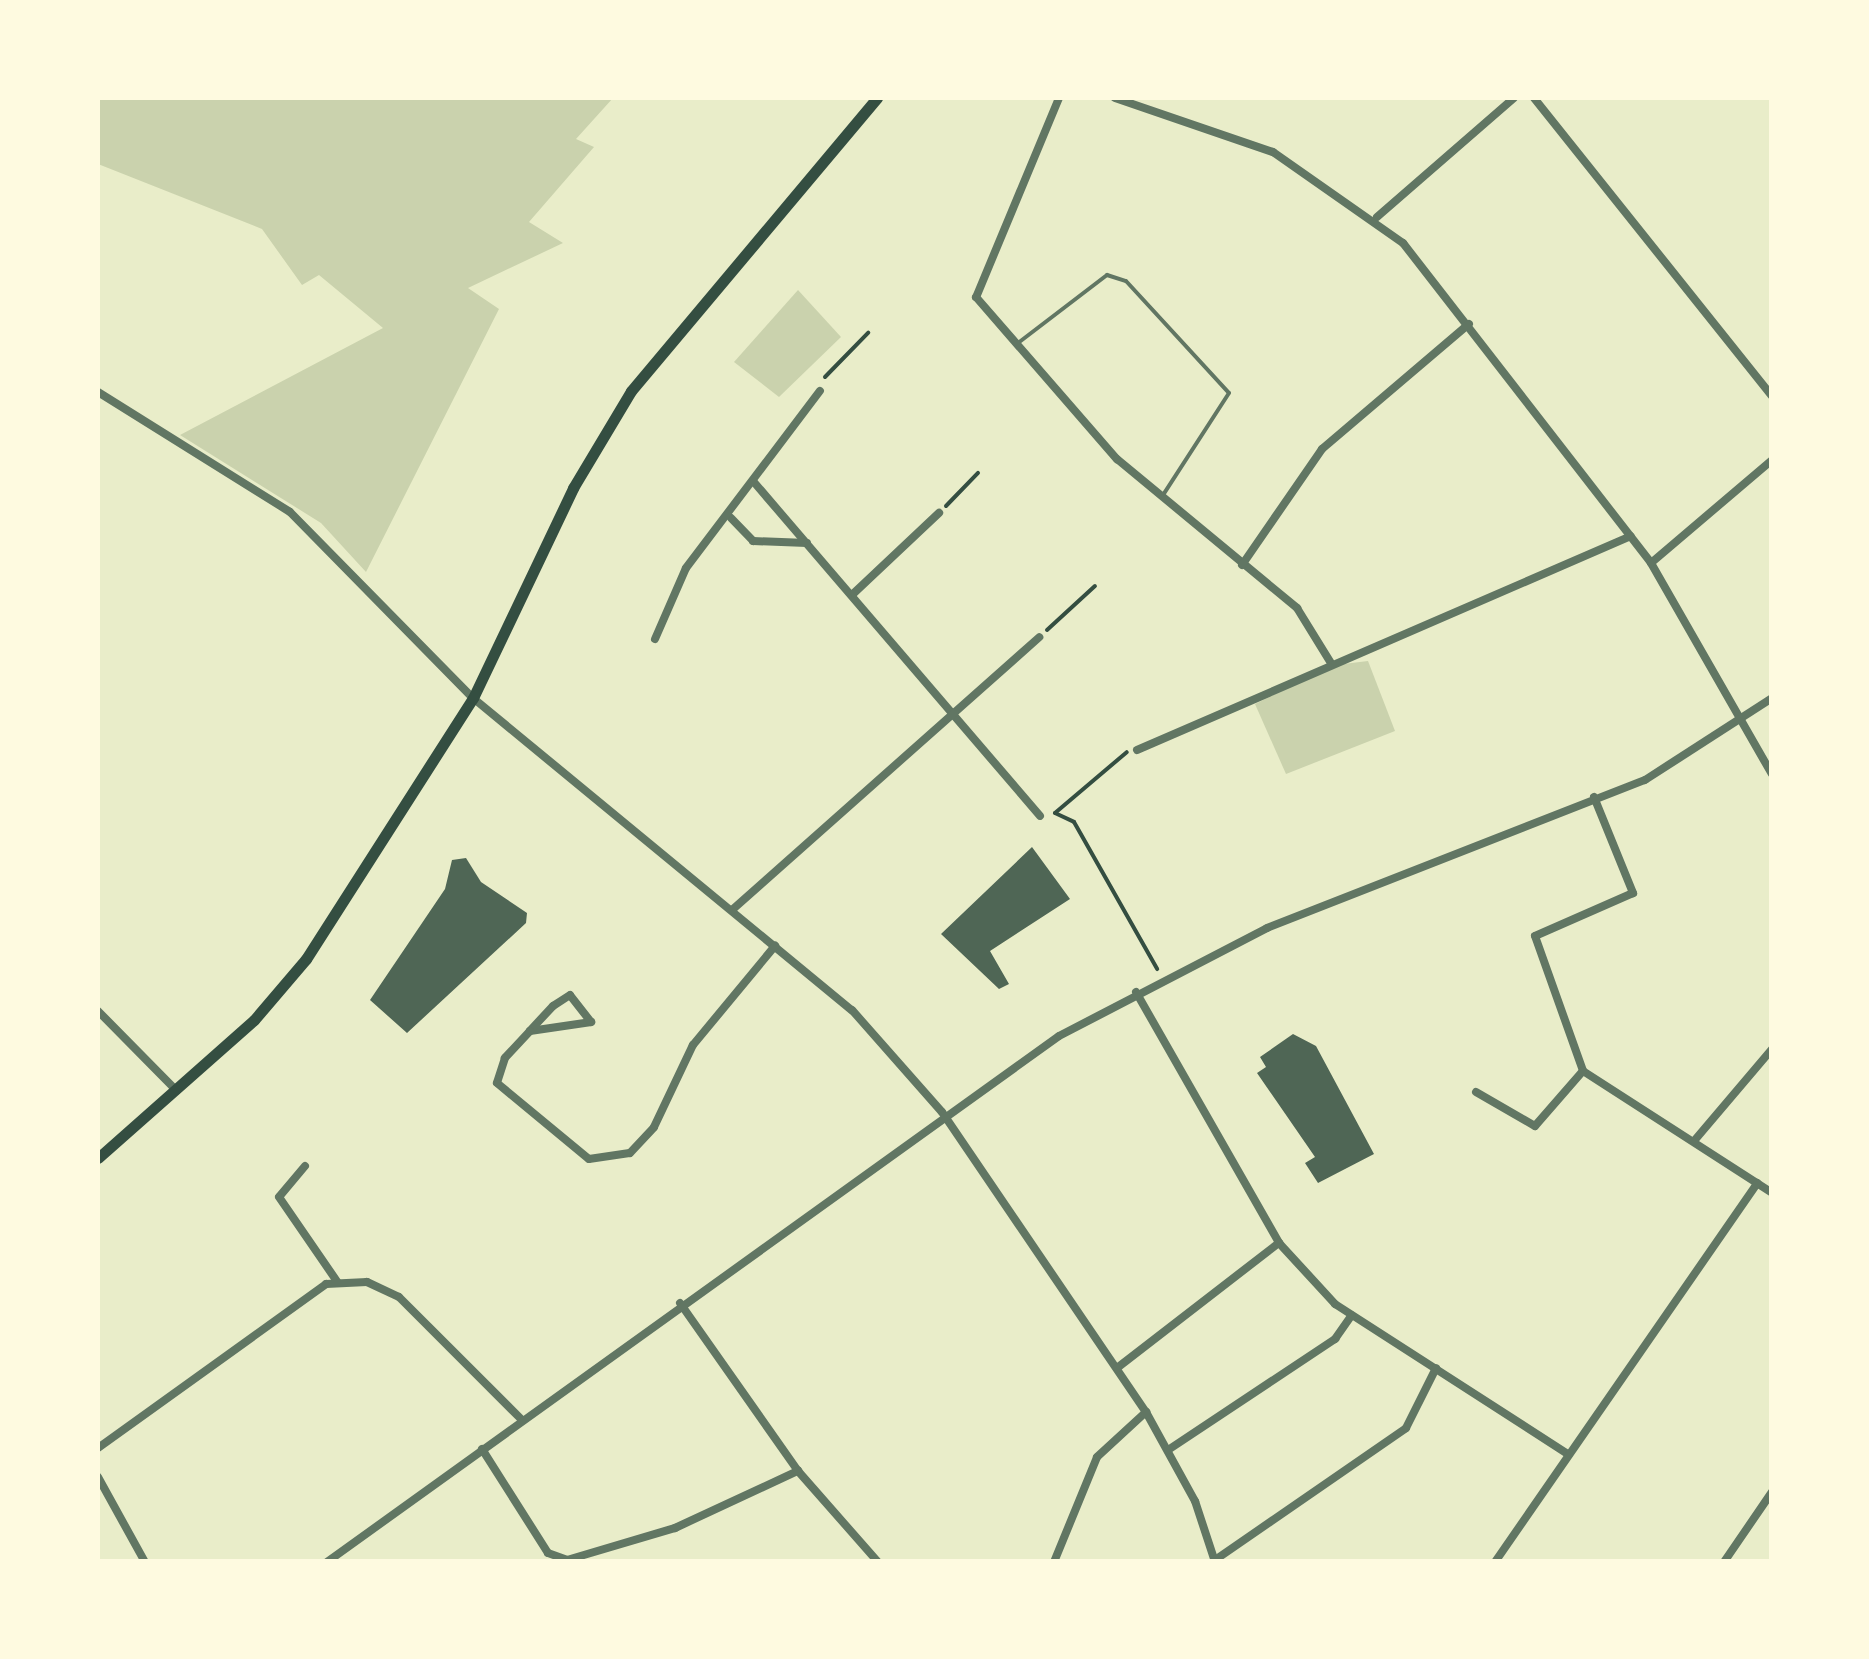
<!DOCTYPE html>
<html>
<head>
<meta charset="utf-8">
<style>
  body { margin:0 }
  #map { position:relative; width:1869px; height:1659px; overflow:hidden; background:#e9edc9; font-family:"PT Sans Narrow",sans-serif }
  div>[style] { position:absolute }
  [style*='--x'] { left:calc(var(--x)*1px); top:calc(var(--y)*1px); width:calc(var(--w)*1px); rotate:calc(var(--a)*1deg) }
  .green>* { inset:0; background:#cad2ad }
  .building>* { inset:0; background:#4f6655 }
  .path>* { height:4px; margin:-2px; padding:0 2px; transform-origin:2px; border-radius:2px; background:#344e41 }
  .service>* { height:4px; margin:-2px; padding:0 2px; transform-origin:2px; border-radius:2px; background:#617663 }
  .minor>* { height:8px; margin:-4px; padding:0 4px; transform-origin:4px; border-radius:4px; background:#617663 }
  .secondary>* { height:11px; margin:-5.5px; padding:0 5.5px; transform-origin:5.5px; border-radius:5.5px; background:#344e41 }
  span { translate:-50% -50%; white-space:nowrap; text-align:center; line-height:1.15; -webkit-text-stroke:10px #fefae0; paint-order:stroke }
  .frame { position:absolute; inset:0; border:100px solid #fefae0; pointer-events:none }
</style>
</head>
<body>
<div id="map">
  <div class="green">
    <i style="clip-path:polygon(98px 98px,613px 98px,576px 139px,594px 147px,529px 222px,563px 243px,468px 288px,499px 309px,366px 572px,321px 523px,180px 435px,383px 328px,319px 275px,302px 285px,262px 229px,98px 164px)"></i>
    <i style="clip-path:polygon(798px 290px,841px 337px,779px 397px,734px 362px)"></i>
    <i style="clip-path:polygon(1368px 661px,1395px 731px,1286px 774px,1255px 704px,1335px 665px)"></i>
  </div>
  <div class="building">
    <i style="clip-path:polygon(1032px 847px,1070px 899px,990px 951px,1009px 984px,999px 989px,941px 934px)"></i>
    <i style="clip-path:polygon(466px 858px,481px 882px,527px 913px,526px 923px,407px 1033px,370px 1000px,445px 889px,452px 860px)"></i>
    <i style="clip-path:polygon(1293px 1034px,1316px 1046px,1374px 1154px,1318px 1183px,1305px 1163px,1315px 1157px,1257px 1073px,1266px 1067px,1260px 1057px)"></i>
  </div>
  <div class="path">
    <i style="--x:825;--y:377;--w:62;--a:-45.7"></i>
    <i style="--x:946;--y:506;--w:46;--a:-45.9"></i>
    <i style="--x:1047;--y:630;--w:65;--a:-42.5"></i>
    <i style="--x:1055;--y:813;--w:21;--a:25"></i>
    <i style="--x:1074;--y:822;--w:169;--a:60.5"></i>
    <i style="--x:1055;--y:813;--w:94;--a:-40.3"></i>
  </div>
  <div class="service">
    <i style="--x:1018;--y:343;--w:112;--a:-37.4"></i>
    <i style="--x:1107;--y:275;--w:20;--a:18"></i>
    <i style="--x:1126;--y:281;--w:152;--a:47.4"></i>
    <i style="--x:1229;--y:393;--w:121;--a:122.9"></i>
  </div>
  <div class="minor">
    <i style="--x:1059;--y:98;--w:216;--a:112.6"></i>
    <i style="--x:976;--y:297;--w:215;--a:49"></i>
    <i style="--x:1117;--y:459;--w:234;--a:39.6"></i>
    <i style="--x:1297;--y:608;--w:65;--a:58.3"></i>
    <i style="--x:1115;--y:98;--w:167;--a:18.9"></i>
    <i style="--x:1273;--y:152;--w:159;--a:35"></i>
    <i style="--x:1403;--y:243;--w:405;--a:52.2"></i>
    <i style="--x:1651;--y:563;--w:243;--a:60.2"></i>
    <i style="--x:1534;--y:98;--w:381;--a:51.4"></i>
    <i style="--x:1377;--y:217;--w:181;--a:-41"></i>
    <i style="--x:98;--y:392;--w:226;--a:32"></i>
    <i style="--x:290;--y:512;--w:261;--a:45.5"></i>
    <i style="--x:473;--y:698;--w:491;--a:39.5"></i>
    <i style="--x:852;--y:1010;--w:136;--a:48.6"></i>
    <i style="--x:942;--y:1112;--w:363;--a:55.8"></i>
    <i style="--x:1146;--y:1412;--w:102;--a:61.2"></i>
    <i style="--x:1195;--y:1501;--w:64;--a:71.8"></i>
    <i style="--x:753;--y:481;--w:441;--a:49.4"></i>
    <i style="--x:731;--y:518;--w:32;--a:46"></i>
    <i style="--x:753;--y:541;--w:54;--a:2.1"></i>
    <i style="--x:1651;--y:563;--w:159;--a:-40.4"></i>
    <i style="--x:1242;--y:565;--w:141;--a:-55.4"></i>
    <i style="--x:1322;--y:449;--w:193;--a:-40.4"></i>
    <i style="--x:854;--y:593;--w:117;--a:-43.3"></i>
    <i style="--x:655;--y:639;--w:77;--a:-66.4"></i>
    <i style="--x:686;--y:568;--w:222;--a:-52.9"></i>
    <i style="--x:1137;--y:750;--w:538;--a:-23.42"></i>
    <i style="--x:1594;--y:797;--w:104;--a:67.9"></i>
    <i style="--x:1633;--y:893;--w:107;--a:156.3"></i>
    <i style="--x:1535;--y:936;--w:143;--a:70.4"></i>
    <i style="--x:1583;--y:1071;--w:225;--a:32.8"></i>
    <i style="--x:732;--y:910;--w:411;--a:-41.6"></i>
    <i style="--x:1136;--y:992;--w:289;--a:60.3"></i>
    <i style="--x:1279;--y:1243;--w:83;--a:47.4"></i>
    <i style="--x:1335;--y:1304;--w:278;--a:32.8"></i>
    <i style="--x:98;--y:1011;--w:112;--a:45.4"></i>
    <i style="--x:530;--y:1031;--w:62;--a:-8.4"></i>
    <i style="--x:591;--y:1022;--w:34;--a:-128"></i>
    <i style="--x:570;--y:995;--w:20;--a:147"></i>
    <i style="--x:553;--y:1006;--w:34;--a:133"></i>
    <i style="--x:530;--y:1031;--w:37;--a:133"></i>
    <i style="--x:505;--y:1058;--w:26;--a:108"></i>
    <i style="--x:497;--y:1083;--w:119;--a:39.6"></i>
    <i style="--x:589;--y:1159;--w:41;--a:-8.3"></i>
    <i style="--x:630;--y:1153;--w:35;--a:-47"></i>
    <i style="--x:654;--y:1127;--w:91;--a:-64.6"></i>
    <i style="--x:693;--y:1045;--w:129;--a:-50.4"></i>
    <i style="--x:1476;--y:1092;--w:68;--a:30"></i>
    <i style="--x:1535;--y:1126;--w:73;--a:-48.9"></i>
    <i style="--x:1694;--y:1141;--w:121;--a:-49.7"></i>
    <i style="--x:305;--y:1166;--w:40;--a:130"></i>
    <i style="--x:279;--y:1197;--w:104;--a:55.5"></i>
    <i style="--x:680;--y:1303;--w:205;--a:54.9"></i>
    <i style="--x:798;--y:1471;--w:121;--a:48.7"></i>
    <i style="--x:1117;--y:1368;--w:205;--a:-37.7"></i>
    <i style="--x:98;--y:1448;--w:281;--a:-35.7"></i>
    <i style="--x:326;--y:1284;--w:41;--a:-2.8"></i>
    <i style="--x:367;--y:1282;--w:35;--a:25"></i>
    <i style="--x:399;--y:1297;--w:174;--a:45"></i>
    <i style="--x:482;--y:1449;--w:123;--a:57.6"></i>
    <i style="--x:548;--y:1553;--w:20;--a:20"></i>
    <i style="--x:567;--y:1560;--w:113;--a:-16.5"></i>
    <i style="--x:675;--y:1528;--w:136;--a:-24.9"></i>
    <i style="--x:1168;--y:1450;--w:201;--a:-33.6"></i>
    <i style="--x:1335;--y:1339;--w:29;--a:-55"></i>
    <i style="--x:98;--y:1477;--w:97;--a:61.1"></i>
    <i style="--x:1215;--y:1560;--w:232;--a:-34.6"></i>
    <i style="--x:1406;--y:1428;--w:67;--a:-63.4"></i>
    <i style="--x:327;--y:1562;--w:901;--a:-35.7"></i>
    <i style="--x:1059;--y:1036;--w:234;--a:-27.4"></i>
    <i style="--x:1267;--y:928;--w:406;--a:-21.4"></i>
    <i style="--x:1645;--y:780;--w:151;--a:-32.8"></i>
    <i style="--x:1054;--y:1562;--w:113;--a:-67.7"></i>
    <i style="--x:1097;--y:1457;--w:67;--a:-42.6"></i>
    <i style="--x:1495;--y:1562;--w:461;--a:-55.3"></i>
    <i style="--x:1724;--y:1562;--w:85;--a:-55.6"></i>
  </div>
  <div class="secondary">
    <i style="--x:98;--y:1158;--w:208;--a:-41.5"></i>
    <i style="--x:254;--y:1020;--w:80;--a:-49.6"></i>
    <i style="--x:306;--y:959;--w:310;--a:-57.4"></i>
    <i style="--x:473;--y:698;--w:233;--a:-64.5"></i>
    <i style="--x:573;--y:488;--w:113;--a:-59.1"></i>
    <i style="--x:631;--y:391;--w:383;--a:-50"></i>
  </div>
  <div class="frame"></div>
</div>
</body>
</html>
